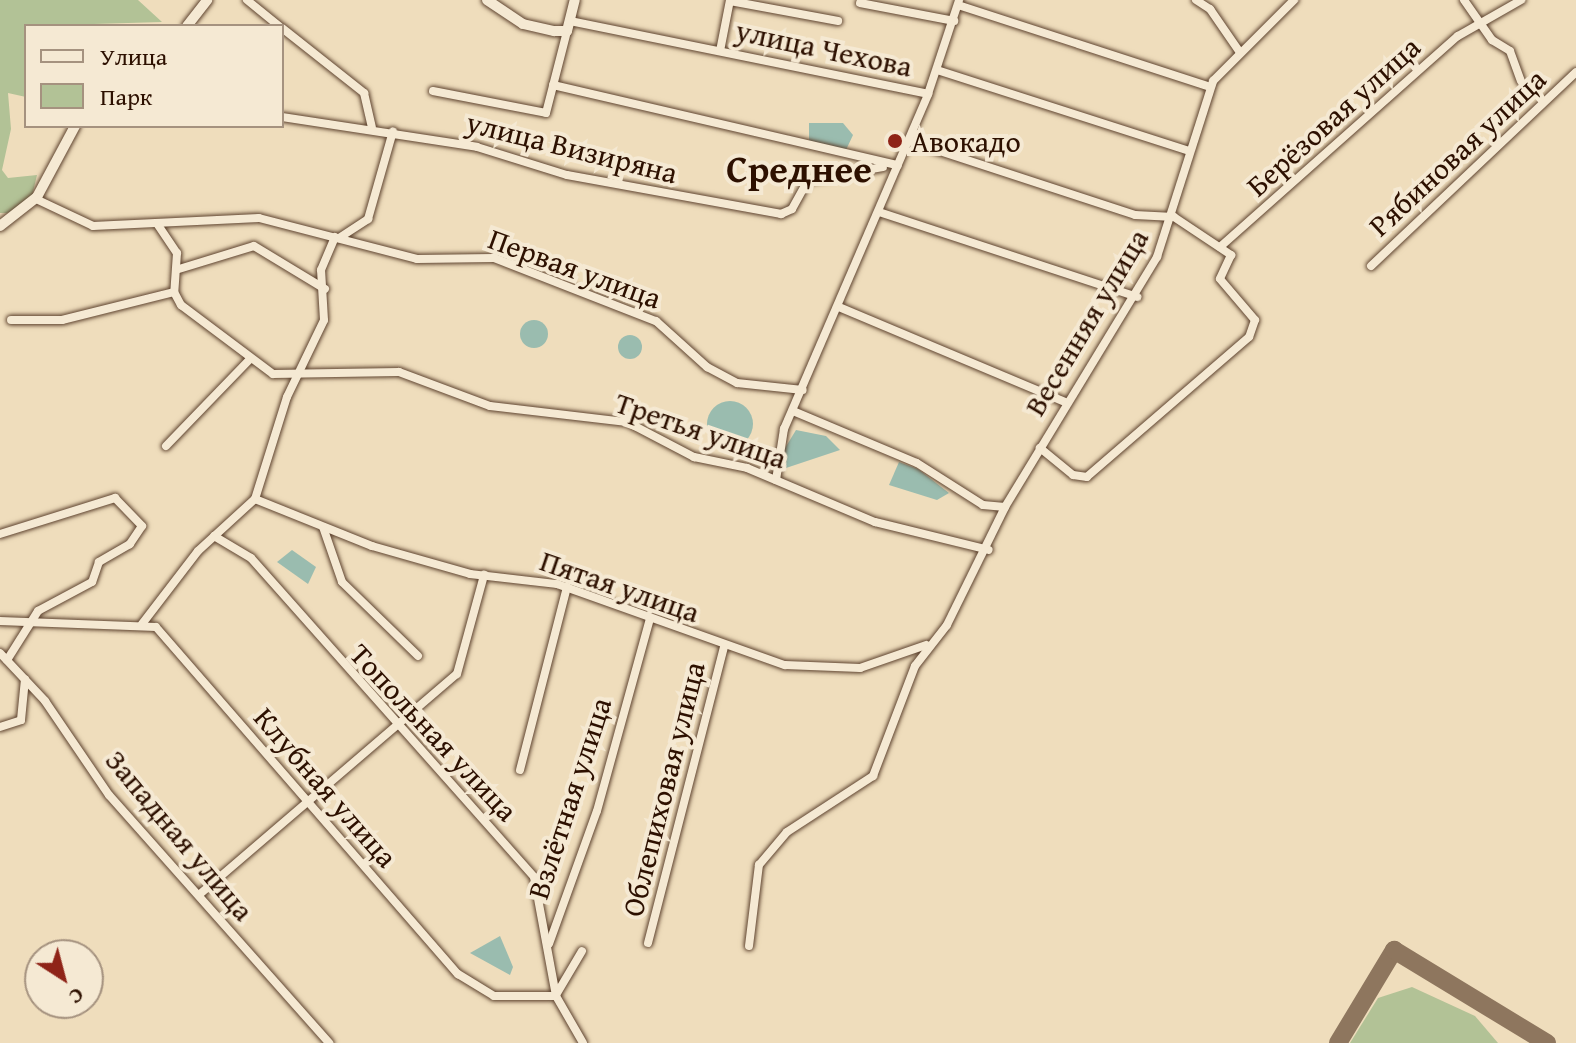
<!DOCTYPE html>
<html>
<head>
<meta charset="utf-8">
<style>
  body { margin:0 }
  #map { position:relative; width:1576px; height:1043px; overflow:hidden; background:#efddbc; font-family:"Gentium Book Plus",serif }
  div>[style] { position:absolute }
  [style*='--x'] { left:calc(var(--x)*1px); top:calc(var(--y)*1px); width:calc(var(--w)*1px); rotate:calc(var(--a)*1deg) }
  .green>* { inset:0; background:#b2c296 }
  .water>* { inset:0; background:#9abcaf }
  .round { border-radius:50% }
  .taxiway>* { height:18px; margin:-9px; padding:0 9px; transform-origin:9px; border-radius:9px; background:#8e765e }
  .roads { filter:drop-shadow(0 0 2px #5e432f) drop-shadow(0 0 2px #5e432f) }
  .minor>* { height:8px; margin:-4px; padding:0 4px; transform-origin:4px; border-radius:4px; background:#f5e9d3 }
  .tertiary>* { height:10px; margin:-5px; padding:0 5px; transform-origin:5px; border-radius:5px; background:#f5e9d3 }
  .dots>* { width:22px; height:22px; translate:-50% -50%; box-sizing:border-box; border:4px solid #f5e9d3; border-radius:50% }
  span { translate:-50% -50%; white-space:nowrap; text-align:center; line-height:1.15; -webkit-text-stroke:8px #f5e9d3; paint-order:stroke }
  .street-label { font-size:30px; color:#2d1000 }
  .poi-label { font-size:30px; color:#2d1000 }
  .left { translate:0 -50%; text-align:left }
  .district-label { font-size:38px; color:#2d1000; font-weight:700 }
  .legend { position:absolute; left:24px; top:24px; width:260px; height:104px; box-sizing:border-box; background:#f5e9d3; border:2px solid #a5927f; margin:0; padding:10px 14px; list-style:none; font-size:24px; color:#2d1000 }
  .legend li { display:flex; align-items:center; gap:16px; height:40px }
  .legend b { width:40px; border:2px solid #a5927f }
  .north { position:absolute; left:24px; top:939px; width:80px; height:80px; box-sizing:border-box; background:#f5e9d3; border:2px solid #a5927f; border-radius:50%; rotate:144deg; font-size:22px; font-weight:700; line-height:32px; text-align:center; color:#2d1000 }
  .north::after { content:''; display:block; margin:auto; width:28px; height:36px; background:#8f2418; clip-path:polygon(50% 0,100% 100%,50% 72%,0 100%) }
</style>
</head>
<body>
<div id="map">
  <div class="green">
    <i style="clip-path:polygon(0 0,138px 0,162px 22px,26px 26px,26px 97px,8px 93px,11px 129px,2px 170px,8px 178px,37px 175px,31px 200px,7px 213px,0 213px)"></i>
    <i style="clip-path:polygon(1412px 987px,1475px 1016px,1498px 1043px,1350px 1043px,1378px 998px)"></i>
  </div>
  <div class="water">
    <i style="clip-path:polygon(809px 123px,843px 123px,853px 135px,846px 150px,809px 141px)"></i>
    <i class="round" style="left:520px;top:320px;width:28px;height:28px"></i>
    <i class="round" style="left:618px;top:335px;width:24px;height:24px"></i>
    <i class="round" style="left:707px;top:401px;width:46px;height:46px"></i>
    <i style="clip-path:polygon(796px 430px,826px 436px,840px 450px,786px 468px,779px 458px)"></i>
    <i style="clip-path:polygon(899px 462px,918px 469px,949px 493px,937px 500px,889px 485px)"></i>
    <i style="clip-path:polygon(292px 550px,316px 567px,308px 584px,277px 562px)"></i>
    <i style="clip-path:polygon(500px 936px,513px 967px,510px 975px,470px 953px)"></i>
  </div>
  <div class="taxiway">
    <i style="--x:1338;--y:1043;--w:109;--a:-58.9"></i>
    <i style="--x:1394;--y:950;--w:179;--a:31.3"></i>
  </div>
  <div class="roads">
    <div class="minor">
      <i style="--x:247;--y:0;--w:41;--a:39.1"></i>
      <i style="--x:1196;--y:0;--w:17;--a:33"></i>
      <i style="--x:1210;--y:9;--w:51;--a:55.4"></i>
      <i style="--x:1464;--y:0;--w:49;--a:55"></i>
      <i style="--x:1492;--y:40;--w:21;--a:31"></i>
      <i style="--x:1510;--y:51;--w:32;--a:70"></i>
      <i style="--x:730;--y:1;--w:110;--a:10.5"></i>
      <i style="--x:860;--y:3;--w:96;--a:10.8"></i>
      <i style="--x:958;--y:5;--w:265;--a:18"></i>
      <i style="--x:570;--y:21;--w:365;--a:11.5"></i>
      <i style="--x:282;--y:28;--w:105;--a:38.4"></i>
      <i style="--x:364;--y:93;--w:35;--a:77"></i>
      <i style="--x:720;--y:51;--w:52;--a:-78.9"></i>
      <i style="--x:937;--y:70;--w:265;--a:17.8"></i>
      <i style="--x:553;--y:85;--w:354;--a:13.1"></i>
      <i style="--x:433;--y:91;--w:115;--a:11"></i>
      <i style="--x:546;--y:113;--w:85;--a:-75.6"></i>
      <i style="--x:282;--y:117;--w:197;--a:8.7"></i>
      <i style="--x:477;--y:147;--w:94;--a:17.3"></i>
      <i style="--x:567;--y:175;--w:218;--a:10.3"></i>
      <i style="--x:781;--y:214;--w:12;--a:-24"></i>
      <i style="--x:792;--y:209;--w:33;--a:-61"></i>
      <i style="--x:808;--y:180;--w:76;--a:-9.8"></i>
      <i style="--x:909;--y:141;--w:238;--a:18.1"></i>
      <i style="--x:1135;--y:215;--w:39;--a:3"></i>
      <i style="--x:1174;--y:217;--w:69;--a:33.7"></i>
      <i style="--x:1231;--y:255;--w:26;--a:115"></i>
      <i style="--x:1220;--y:279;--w:54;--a:49.5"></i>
      <i style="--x:1255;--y:320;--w:18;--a:109"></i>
      <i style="--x:1249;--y:337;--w:214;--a:139.2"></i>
      <i style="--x:1087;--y:477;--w:14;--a:-172"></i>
      <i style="--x:1073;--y:475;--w:43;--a:-140.7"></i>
      <i style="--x:36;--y:199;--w:63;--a:25.3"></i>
      <i style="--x:93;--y:226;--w:166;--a:-2.8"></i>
      <i style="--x:259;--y:218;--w:163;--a:14.5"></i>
      <i style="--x:417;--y:259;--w:77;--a:-0.7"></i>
      <i style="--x:494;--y:258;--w:174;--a:21.3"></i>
      <i style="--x:656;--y:321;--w:69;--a:42"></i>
      <i style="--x:707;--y:367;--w:34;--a:28"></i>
      <i style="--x:737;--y:383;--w:66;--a:6.1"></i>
      <i style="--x:879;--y:212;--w:272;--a:18.2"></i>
      <i style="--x:158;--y:225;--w:34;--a:56"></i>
      <i style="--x:177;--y:253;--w:39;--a:94"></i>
      <i style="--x:174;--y:292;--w:15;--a:62"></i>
      <i style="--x:181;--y:305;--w:115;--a:36.9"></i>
      <i style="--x:273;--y:374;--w:126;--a:-0.9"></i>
      <i style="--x:399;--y:372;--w:97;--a:20.5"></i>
      <i style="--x:490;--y:406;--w:138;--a:6.7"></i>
      <i style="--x:627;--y:422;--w:76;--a:27.6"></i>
      <i style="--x:694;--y:457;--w:54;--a:11.7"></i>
      <i style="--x:747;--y:468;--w:139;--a:22.9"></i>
      <i style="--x:875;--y:522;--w:117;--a:13.8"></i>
      <i style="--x:339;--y:238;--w:35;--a:-33"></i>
      <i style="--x:368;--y:219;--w:91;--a:-74.1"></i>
      <i style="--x:1220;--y:247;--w:318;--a:-41.6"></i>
      <i style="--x:1458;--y:36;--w:73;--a:-29.7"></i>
      <i style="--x:1371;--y:266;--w:282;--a:-43.4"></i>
      <i style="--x:179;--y:269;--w:78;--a:-17"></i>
      <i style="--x:254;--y:246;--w:83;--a:31.2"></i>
      <i style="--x:839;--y:307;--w:247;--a:22.8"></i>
      <i style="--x:11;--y:320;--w:51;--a:0"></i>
      <i style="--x:62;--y:320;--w:115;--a:-14"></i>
      <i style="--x:793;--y:411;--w:134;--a:22.8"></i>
      <i style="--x:917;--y:463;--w:78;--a:32.5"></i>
      <i style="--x:983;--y:505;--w:22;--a:5"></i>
      <i style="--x:166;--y:446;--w:121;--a:-46"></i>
      <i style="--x:776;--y:480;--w:52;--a:-81.1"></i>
      <i style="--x:784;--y:429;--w:365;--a:-66.7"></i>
      <i style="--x:928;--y:94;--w:99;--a:-71.7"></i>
      <i style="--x:255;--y:499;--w:126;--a:21.9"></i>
      <i style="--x:372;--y:546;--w:102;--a:15.9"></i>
      <i style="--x:470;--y:574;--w:88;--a:6.6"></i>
      <i style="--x:557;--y:584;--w:242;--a:19.6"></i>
      <i style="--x:785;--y:665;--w:75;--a:2.3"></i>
      <i style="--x:860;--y:668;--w:70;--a:-19.2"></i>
      <i style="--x:323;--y:527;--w:58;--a:70.9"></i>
      <i style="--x:342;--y:582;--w:106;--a:44.2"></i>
      <i style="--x:0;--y:534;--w:121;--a:-17.4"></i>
      <i style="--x:115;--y:498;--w:39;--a:46"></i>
      <i style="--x:142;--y:526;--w:22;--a:124"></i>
      <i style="--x:130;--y:544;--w:36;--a:150"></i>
      <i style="--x:99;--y:562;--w:21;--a:109"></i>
      <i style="--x:92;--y:582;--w:61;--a:151.8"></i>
      <i style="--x:38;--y:611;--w:58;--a:122.3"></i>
      <i style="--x:214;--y:536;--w:43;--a:30.7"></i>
      <i style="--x:251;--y:558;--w:426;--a:48.4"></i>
      <i style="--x:534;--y:877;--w:121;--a:79.5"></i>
      <i style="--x:0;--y:621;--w:156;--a:2.2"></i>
      <i style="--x:156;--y:627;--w:460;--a:49"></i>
      <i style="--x:458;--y:974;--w:42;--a:31.4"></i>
      <i style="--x:494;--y:996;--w:62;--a:0"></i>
      <i style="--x:556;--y:996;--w:54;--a:60.1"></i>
      <i style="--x:142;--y:624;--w:92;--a:-52.5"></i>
      <i style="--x:198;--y:551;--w:77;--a:-42.4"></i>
      <i style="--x:255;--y:499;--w:107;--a:-72.6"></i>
      <i style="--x:287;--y:397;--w:85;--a:-64.3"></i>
      <i style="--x:324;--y:320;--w:50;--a:-93.4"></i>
      <i style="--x:321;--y:270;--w:36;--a:-67"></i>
      <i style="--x:0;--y:653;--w:66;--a:46.8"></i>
      <i style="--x:45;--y:701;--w:114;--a:55.8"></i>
      <i style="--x:109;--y:795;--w:332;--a:48.4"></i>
      <i style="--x:0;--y:727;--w:22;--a:-18"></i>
      <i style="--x:21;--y:720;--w:41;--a:-84.4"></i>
      <i style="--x:520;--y:770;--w:189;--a:-75.6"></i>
      <i style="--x:200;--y:894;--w:338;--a:-40.6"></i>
      <i style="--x:457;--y:674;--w:103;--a:-74.7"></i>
      <i style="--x:648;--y:943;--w:306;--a:-75.6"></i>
      <i style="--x:549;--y:944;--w:141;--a:-70.2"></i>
      <i style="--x:597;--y:811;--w:200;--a:-74.6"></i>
      <i style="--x:749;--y:946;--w:82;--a:-83"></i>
      <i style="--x:759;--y:865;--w:43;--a:-49.7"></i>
      <i style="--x:787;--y:832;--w:103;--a:-33.1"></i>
      <i style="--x:873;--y:776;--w:118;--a:-69.1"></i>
      <i style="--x:915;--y:666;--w:52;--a:-52"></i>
      <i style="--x:947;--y:625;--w:131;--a:-63.8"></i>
      <i style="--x:1005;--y:507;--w:293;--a:-58.7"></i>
      <i style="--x:1157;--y:257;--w:185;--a:-72.3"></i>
      <i style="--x:1213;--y:81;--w:115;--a:-45"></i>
      <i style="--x:556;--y:995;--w:51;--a:-59.4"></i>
    </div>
    <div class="tertiary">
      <i style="--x:487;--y:0;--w:43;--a:33.7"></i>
      <i style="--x:523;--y:24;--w:32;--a:13"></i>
      <i style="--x:554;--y:31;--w:13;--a:0"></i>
      <i style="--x:567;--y:31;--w:32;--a:-76"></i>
      <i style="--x:187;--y:26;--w:33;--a:-52"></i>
      <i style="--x:0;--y:226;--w:47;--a:-38.1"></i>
      <i style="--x:37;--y:197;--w:81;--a:-61.8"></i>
    </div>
  </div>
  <div class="dots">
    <i style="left:895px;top:141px;background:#8f2418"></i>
  </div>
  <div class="street-label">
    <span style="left:824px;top:48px;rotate:12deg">улица Чехова</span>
    <span style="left:1333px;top:116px;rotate:-42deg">Берёзовая улица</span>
    <span style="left:572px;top:147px;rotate:14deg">улица Визиряна</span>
    <span style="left:1457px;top:152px;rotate:-43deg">Рябиновая улица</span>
    <span style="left:575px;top:268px;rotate:20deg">Первая улица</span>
    <span style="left:1086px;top:322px;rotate:-59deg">Весенняя улица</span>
    <span style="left:701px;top:430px;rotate:19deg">Третья улица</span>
    <span style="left:620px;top:586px;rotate:19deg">Пятая улица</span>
    <span style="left:434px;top:732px;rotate:47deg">Топольная улица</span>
    <span style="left:326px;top:787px;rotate:49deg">Клубная улица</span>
    <span style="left:663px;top:789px;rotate:-76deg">Облепиховая улица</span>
    <span style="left:569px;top:798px;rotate:-72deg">Взлётная улица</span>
    <span style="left:180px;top:835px;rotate:50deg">Западная улица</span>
  </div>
  <div class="poi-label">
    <span class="left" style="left:911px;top:141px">Авокадо</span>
  </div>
  <div class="district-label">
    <span style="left:799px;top:169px">Среднее</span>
  </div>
  <ul class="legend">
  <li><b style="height:10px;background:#f5e9d3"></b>Улица</li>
  <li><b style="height:22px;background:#b2c296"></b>Парк</li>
  </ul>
  <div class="north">С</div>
</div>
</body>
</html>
